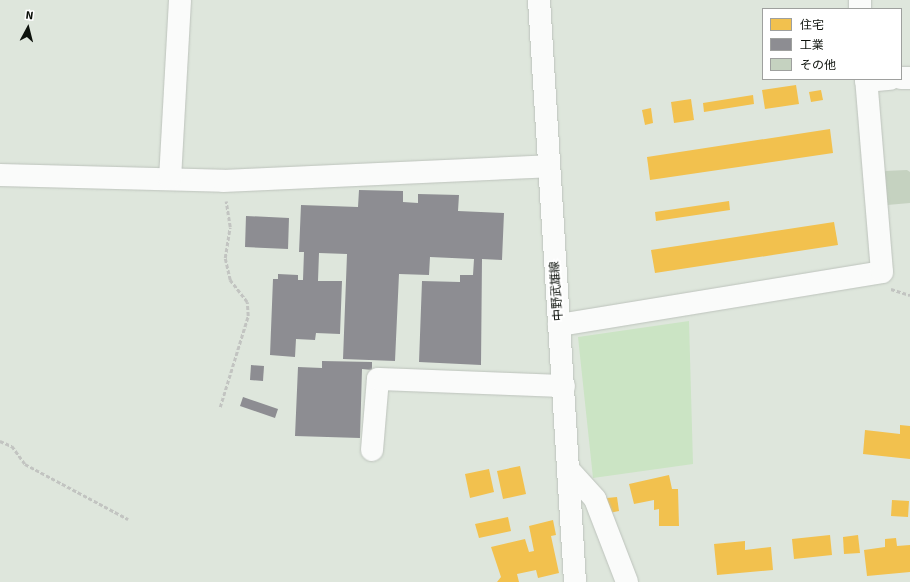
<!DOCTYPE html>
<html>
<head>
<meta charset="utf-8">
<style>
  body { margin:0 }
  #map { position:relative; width:910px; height:582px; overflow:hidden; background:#dee6dc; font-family:Signika,"Noto Sans JP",sans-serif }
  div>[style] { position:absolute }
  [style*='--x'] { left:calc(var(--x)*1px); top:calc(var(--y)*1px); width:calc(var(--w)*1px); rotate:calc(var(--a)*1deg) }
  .green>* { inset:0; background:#cbe4c4 }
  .homes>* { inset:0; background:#f2c14e }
  .industry>* { inset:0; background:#8d8d92 }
  .building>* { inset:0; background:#c5d2c0 }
  .path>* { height:2.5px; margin-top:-1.25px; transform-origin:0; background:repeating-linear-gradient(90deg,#c2c4c1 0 4px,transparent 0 6px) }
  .roads { filter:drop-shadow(0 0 1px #bdc3bc) drop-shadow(0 0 1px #bdc3bc) }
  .minor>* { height:22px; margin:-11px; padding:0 11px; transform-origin:11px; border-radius:11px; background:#fafbfa }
  .major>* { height:22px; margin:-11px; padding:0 11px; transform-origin:11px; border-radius:11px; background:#fafbfa }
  span { translate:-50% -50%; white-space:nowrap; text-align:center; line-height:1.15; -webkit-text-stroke:4px #fff; paint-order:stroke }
  .street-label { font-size:12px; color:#0d120c }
  .legend { position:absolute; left:762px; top:8px; width:140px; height:72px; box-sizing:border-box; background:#fff; border:1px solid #9ea09e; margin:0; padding:5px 7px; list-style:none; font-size:12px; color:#0d120c }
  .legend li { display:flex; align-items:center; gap:8px; height:20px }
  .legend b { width:20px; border:1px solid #9ea09e }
  .north { position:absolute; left:8px; top:8px; width:40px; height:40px; -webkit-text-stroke:3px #fff; paint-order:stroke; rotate:7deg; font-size:11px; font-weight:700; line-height:16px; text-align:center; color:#0d120c }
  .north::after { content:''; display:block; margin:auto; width:14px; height:18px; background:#0d120c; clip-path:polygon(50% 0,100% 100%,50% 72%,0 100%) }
</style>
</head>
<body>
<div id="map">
  <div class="green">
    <i style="clip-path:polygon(689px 321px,693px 464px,593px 478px,578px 337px)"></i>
  </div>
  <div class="homes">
    <i style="clip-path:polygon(796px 85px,799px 104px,765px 109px,762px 90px)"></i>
    <i style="clip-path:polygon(821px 90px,823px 100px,811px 102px,809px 92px)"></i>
    <i style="clip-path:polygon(753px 95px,754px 104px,704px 112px,703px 103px)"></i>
    <i style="clip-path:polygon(691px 99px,694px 120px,674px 123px,671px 102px)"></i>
    <i style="clip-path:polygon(651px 108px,653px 123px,645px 125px,642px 110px)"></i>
    <i style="clip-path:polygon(830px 129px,833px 153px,650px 180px,647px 157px)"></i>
    <i style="clip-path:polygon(729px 201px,730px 210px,656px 221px,655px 212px)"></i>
    <i style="clip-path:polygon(834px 222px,838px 245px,655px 273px,651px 250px)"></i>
    <i style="clip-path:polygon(900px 425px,910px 426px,910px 459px,863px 454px,865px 430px,900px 434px)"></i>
    <i style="clip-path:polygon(520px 466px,526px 494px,503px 499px,497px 471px)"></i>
    <i style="clip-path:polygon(489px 469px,494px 492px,470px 498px,465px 474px)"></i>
    <i style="clip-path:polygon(669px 475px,672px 489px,678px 489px,679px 526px,659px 526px,659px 509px,654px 510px,654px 500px,634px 504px,629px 484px)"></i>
    <i style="clip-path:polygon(617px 497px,619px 511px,609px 513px,607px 498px)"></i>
    <i style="clip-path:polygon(892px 500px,909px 501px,908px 517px,891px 516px)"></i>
    <i style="clip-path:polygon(508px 517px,511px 531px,479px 538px,475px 524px)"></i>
    <i style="clip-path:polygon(553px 520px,556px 535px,551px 536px,559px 573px,538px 578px,536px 570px,517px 574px,519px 582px,497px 582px,501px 577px,491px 547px,525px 539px,529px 552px,534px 551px,529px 526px)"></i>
    <i style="clip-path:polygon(830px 535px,832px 555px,794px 559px,792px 539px)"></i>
    <i style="clip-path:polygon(858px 535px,860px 553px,844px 554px,843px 537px)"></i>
    <i style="clip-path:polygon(896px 538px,897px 546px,910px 545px,910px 572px,867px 576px,864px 550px,885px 547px,885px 539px)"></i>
    <i style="clip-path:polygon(745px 541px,745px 550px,771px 547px,773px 570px,717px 575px,714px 544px)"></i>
  </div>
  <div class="industry">
    <i style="clip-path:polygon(359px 190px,403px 191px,403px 202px,418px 203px,418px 194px,459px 195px,458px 211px,504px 213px,502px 260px,482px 259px,481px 365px,419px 362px,422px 281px,460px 282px,460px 275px,473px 275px,474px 259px,430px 257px,429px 275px,399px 274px,395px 361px,343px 359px,347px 254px,319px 253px,318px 281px,342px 281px,340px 334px,316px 333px,315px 340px,296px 339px,295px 357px,270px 355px,273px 279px,278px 279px,278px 274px,298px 275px,298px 280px,303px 280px,304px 252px,299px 252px,301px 205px,358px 207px)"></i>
    <i style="clip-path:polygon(246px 216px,289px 218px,288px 249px,245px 247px)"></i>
    <i style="clip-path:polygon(322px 361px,372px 362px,372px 370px,362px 369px,360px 438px,295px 436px,298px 367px,322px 368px)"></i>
    <i style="clip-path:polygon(251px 365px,264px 366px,263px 381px,250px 380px)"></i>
    <i style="clip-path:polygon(243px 397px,278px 409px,275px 418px,240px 406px)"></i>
  </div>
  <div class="building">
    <i style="clip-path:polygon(907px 170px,910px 172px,910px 203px,887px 205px,884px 171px)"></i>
  </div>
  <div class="path">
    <i style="--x:891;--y:289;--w:20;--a:18"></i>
    <i style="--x:220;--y:407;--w:95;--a:-72.9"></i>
    <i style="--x:248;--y:316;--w:14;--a:-94"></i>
    <i style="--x:247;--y:302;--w:28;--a:-128"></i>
    <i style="--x:230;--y:280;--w:23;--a:-103"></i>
    <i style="--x:225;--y:258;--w:31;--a:-81"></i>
    <i style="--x:230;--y:227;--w:26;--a:-99"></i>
    <i style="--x:0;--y:441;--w:13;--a:23"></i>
    <i style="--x:12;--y:446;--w:22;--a:54"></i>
    <i style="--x:25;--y:464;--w:117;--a:28.1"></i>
  </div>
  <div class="roads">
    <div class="minor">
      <i style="--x:860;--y:0;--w:9;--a:90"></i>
      <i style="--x:901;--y:78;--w:9;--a:0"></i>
      <i style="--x:866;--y:81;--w:24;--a:-5"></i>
      <i style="--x:0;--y:175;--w:223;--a:1.5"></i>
      <i style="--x:223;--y:181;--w:326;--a:-2.6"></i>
      <i style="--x:170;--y:179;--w:179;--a:-86.8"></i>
      <i style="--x:559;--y:325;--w:327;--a:-9.3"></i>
      <i style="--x:882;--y:272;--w:194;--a:-94.7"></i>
      <i style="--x:372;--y:450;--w:71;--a:-85.2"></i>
      <i style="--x:378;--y:379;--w:186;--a:2.2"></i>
      <i style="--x:569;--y:470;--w:39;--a:48"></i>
      <i style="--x:595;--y:499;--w:89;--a:68.9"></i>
    </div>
    <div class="major">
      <i style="--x:539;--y:0;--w:583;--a:86.46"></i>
    </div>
  </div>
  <div class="street-label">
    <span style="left:557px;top:291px;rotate:-94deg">中野武雄線</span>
  </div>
  <ul class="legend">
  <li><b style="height:11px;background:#f2c14e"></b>住宅</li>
  <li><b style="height:11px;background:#8d8d92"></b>工業</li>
  <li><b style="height:11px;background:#c5d2c0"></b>その他</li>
  </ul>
  <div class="north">N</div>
</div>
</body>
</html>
